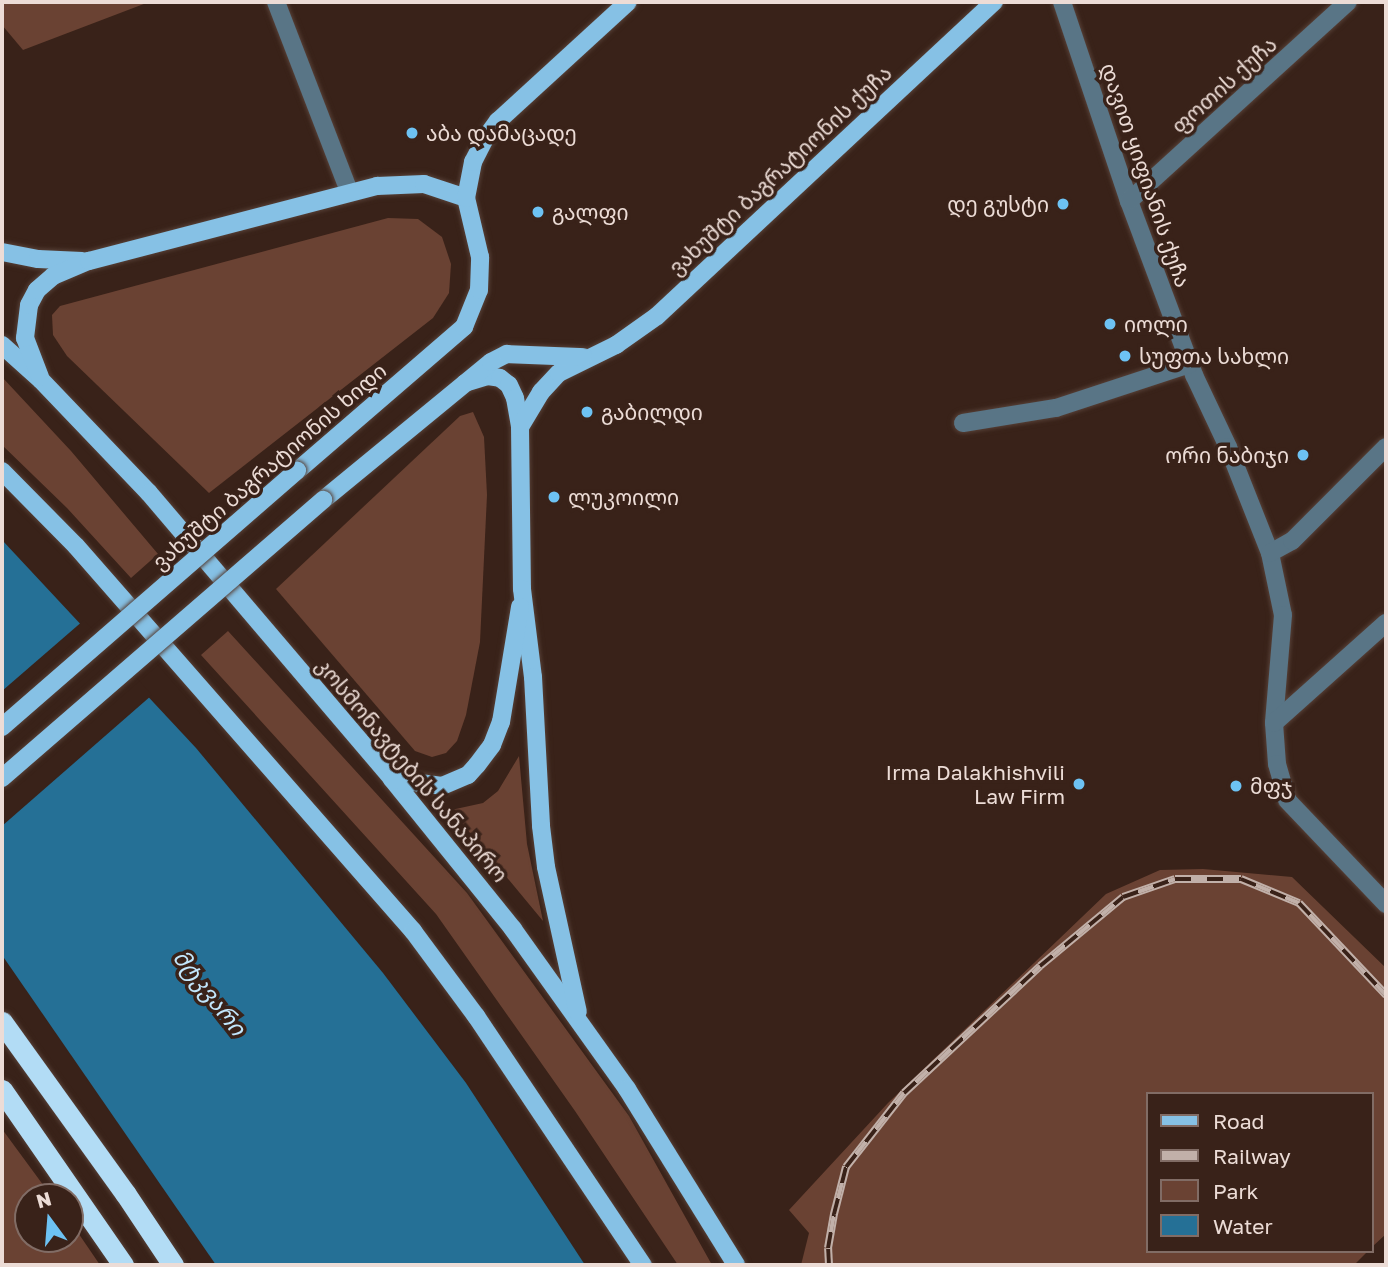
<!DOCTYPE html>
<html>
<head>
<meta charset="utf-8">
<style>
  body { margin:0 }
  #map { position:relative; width:1388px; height:1267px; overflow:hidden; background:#392219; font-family:"Golos Text","Noto Sans Georgian",sans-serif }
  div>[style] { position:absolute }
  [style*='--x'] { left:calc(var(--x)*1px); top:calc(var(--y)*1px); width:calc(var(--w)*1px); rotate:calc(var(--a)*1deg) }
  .green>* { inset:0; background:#6a4233 }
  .water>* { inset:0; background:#257096 }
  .pier>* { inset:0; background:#392219 }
  .roads { filter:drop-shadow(0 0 2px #564037) drop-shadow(0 0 2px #564037) }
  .minor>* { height:18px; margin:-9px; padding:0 9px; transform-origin:9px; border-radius:9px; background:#597586 }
  .major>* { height:18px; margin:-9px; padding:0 9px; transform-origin:9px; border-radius:9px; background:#86c1e5 }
  .highway>* { height:21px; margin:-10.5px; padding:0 10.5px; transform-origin:10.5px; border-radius:10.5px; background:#b2dcf5 }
  .rail>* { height:8px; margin-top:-4px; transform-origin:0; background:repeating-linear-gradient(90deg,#392219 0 16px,#c1b0a9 0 32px); box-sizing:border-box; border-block:2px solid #c1b0a9 }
  .bridges { filter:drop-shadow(0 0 2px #564037) drop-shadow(0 0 2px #564037) }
  .major-bridge>* { height:18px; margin:-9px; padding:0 9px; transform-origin:9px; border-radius:9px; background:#86c1e5 }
  .dots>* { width:19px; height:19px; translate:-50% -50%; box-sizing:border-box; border:4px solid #392219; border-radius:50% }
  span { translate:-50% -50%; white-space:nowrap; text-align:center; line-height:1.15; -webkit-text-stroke:7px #392219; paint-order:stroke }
  .street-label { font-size:21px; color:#ecdcd6 }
  .poi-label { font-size:21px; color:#ecdcd6 }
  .left { translate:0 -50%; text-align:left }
  .right { translate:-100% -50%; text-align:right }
  .water-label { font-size:23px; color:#c2e7fd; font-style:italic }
  .frame { position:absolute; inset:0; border:4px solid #ecdcd6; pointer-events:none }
  .legend { position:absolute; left:1146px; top:1092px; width:228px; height:161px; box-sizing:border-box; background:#392219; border:2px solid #816c65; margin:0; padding:9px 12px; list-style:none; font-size:21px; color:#ecdcd6 }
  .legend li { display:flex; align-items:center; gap:14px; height:35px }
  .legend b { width:35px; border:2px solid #816c65 }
  .north { position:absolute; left:14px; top:1183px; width:70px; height:70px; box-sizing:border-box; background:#392219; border:2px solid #816c65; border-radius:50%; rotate:344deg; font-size:19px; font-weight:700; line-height:28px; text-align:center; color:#ecdcd6 }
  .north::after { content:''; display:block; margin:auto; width:24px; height:32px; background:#6dc2f3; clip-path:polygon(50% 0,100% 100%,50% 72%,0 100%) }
</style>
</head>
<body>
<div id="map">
  <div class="green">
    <i style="clip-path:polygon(2px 2px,149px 2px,23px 50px,2px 25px)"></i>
    <i style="clip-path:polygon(388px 218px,418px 219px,442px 237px,451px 264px,449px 293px,433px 318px,209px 493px,67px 356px,53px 335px,52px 315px,60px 306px)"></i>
    <i style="clip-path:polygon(2px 377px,71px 451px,158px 554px,131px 578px,67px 508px,2px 445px)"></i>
    <i style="clip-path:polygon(473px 412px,484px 437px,487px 495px,480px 642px,466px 715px,457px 741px,446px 753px,432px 757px,415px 751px,276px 589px,460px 416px)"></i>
    <i style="clip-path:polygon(228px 631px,467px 893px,629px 1116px,712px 1265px,678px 1265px,575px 1111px,436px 914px,201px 655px)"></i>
    <i style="clip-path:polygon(519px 756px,527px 844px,543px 921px,451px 810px,483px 803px,498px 791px)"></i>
    <i style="clip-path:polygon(1203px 869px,1292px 877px,1386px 968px,1386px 1234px,1372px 1247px,1372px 1094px,1148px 1094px,1148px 1251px,1368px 1251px,1354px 1265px,801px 1265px,809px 1233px,789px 1210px,888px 1103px,1106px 894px,1160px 870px)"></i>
    <i style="clip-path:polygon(2px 1129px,52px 1197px,28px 1197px,28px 1239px,70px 1239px,70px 1221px,100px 1265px,2px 1265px)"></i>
  </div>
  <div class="water">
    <i style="clip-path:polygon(2px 540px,196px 748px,383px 973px,466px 1083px,585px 1265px,216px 1265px,2px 955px)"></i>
  </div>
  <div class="pier">
    <i style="clip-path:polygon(84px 620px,152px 695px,2px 826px,2px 691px)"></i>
  </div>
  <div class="roads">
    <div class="minor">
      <i style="--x:276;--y:2;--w:203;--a:68.9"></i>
      <i style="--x:1062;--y:2;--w:210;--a:71.4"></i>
      <i style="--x:1129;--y:201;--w:186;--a:69.5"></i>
      <i style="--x:1194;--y:375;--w:80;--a:64.7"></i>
      <i style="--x:1228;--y:447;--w:114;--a:68.4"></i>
      <i style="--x:1270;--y:553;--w:63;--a:78.2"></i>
      <i style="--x:1283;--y:615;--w:108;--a:94.8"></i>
      <i style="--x:1274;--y:723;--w:41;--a:85.8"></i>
      <i style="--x:1277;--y:764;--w:37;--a:74"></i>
      <i style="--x:1287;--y:800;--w:144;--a:46.4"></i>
      <i style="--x:1129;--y:201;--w:296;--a:-42.3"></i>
      <i style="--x:963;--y:423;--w:94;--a:-9.2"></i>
      <i style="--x:1056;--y:408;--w:141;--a:-18.2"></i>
      <i style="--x:1270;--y:553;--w:25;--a:-29"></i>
      <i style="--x:1292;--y:541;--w:133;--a:-45"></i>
      <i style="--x:1274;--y:723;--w:150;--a:-41.8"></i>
    </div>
    <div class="major">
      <i style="--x:2;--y:252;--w:37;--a:11"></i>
      <i style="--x:38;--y:259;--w:44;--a:2.6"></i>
      <i style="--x:2;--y:345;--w:52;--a:41.9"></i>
      <i style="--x:41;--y:380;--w:156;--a:46.3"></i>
      <i style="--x:149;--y:493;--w:375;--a:49.6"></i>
      <i style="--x:392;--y:779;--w:193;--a:51.1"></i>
      <i style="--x:513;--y:929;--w:196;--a:54.5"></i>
      <i style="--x:627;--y:1089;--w:207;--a:58.2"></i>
      <i style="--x:40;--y:377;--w:42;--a:-111"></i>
      <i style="--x:25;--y:338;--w:33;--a:-83"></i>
      <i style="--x:29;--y:305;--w:17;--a:-62"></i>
      <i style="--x:37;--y:290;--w:21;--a:-41"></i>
      <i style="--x:53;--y:276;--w:39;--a:-23"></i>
      <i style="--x:89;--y:261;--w:298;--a:-14.6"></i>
      <i style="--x:377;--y:186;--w:47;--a:-2.4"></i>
      <i style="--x:424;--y:184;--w:44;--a:18.4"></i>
      <i style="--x:465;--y:383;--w:24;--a:-17"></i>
      <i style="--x:488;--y:376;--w:12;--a:9"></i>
      <i style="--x:500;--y:378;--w:11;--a:38"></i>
      <i style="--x:509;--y:385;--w:14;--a:65"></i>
      <i style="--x:515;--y:398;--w:29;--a:80"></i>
      <i style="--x:520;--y:427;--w:162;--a:89.3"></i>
      <i style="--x:522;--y:589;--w:89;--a:82.9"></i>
      <i style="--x:533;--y:677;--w:149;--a:86.9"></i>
      <i style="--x:541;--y:826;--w:41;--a:83"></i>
      <i style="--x:546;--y:867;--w:148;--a:77.6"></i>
      <i style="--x:520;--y:427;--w:41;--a:-59"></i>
      <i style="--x:541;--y:392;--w:26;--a:-47"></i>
      <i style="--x:559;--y:373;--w:64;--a:-26.2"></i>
      <i style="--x:616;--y:345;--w:50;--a:-35.3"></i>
      <i style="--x:657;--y:316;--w:461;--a:-43"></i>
      <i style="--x:2;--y:471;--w:105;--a:45.4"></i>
      <i style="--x:76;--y:546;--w:512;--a:48.8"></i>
      <i style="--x:413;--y:931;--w:106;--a:53.5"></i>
      <i style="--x:476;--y:1016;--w:300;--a:56.2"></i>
      <i style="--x:297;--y:471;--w:221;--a:-40.8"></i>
      <i style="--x:464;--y:327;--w:40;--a:-68"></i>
      <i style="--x:479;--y:290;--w:33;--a:-88"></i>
      <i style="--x:480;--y:257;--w:61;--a:-103.3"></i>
      <i style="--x:466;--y:198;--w:37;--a:-79"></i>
      <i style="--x:473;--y:162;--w:25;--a:-63"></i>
      <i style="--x:484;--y:140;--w:24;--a:-54"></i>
      <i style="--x:498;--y:121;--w:176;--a:-42.5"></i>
      <i style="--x:323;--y:500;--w:217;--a:-39.4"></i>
      <i style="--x:491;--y:362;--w:18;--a:-27"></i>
      <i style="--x:507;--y:354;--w:76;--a:2.3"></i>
      <i style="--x:392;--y:779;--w:50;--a:8"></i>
      <i style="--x:442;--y:786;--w:28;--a:-23"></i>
      <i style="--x:468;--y:775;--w:13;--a:-48"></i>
      <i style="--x:477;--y:765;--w:25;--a:-53"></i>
      <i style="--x:492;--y:745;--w:25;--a:-69"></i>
      <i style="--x:501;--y:722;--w:117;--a:-80.6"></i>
    </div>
    <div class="highway">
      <i style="--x:2;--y:1022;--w:211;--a:54.3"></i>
      <i style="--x:125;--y:1193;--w:87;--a:56.3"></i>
      <i style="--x:2;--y:1090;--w:213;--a:55.3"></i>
    </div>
  </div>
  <div class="rail">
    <i style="--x:829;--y:1265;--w:17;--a:-93"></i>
    <i style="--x:828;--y:1248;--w:35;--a:-80"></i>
    <i style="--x:834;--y:1214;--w:49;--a:-75.7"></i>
    <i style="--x:846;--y:1167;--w:94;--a:-51.9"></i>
    <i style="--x:904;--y:1093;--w:186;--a:-43"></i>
    <i style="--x:1040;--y:966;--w:108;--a:-39.7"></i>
    <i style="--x:1123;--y:897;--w:55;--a:-19.1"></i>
    <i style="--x:1175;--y:879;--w:66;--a:0"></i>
    <i style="--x:1241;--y:879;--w:63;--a:22.5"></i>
    <i style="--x:1299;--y:903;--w:127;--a:46.6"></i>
  </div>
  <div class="bridges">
    <div class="major-bridge">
      <i style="--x:2;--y:727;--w:391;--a:-41"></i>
      <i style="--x:2;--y:778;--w:425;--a:-40.9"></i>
    </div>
  </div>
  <div class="dots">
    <i style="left:412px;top:133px;background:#6dc2f3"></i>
    <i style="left:1063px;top:204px;background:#6dc2f3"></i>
    <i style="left:538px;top:212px;background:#6dc2f3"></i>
    <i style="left:1110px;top:324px;background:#6dc2f3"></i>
    <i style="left:1125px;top:356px;background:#6dc2f3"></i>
    <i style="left:587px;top:412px;background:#6dc2f3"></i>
    <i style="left:1303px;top:455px;background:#6dc2f3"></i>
    <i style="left:554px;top:497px;background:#6dc2f3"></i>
    <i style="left:1079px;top:784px;background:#6dc2f3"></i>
    <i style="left:1236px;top:786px;background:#6dc2f3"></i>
  </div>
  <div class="street-label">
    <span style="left:1224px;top:85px;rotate:-42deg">ფოთის ქუჩა</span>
    <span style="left:780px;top:170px;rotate:-43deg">ვახუშტი ბაგრატიონის ქუჩა</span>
    <span style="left:1146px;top:175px;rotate:71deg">დავით ყიფიანის ქუჩა</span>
    <span style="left:269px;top:466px;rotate:-41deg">ვახუშტი ბაგრატიონის ხიდი</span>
    <span style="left:412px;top:770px;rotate:50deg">კოსმონავტების სანაპირო</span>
  </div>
  <div class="poi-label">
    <span class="left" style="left:426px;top:133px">აბა დამაცადე</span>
    <span class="right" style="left:1049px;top:204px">დე გუსტი</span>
    <span class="left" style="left:552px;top:212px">გალფი</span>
    <span class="left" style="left:1124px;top:324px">იოლი</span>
    <span class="left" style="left:1139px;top:356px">სუფთა სახლი</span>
    <span class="left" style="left:601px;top:412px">გაბილდი</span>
    <span class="right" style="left:1289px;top:455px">ორი ნაბიჯი</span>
    <span class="left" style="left:568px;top:497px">ლუკოილი</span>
    <span class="right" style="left:1065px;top:784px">Irma Dalakhishvili<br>Law Firm</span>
    <span class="left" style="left:1250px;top:786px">მფჯ</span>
  </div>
  <div class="water-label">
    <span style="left:210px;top:992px;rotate:52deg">მტკვარი</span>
  </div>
  <div class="frame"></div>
  <ul class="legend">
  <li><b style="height:9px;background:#86c1e5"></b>Road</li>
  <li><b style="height:9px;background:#c1b0a9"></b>Railway</li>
  <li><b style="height:19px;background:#6a4233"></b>Park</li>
  <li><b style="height:19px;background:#257096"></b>Water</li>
  </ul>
  <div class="north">N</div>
</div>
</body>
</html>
